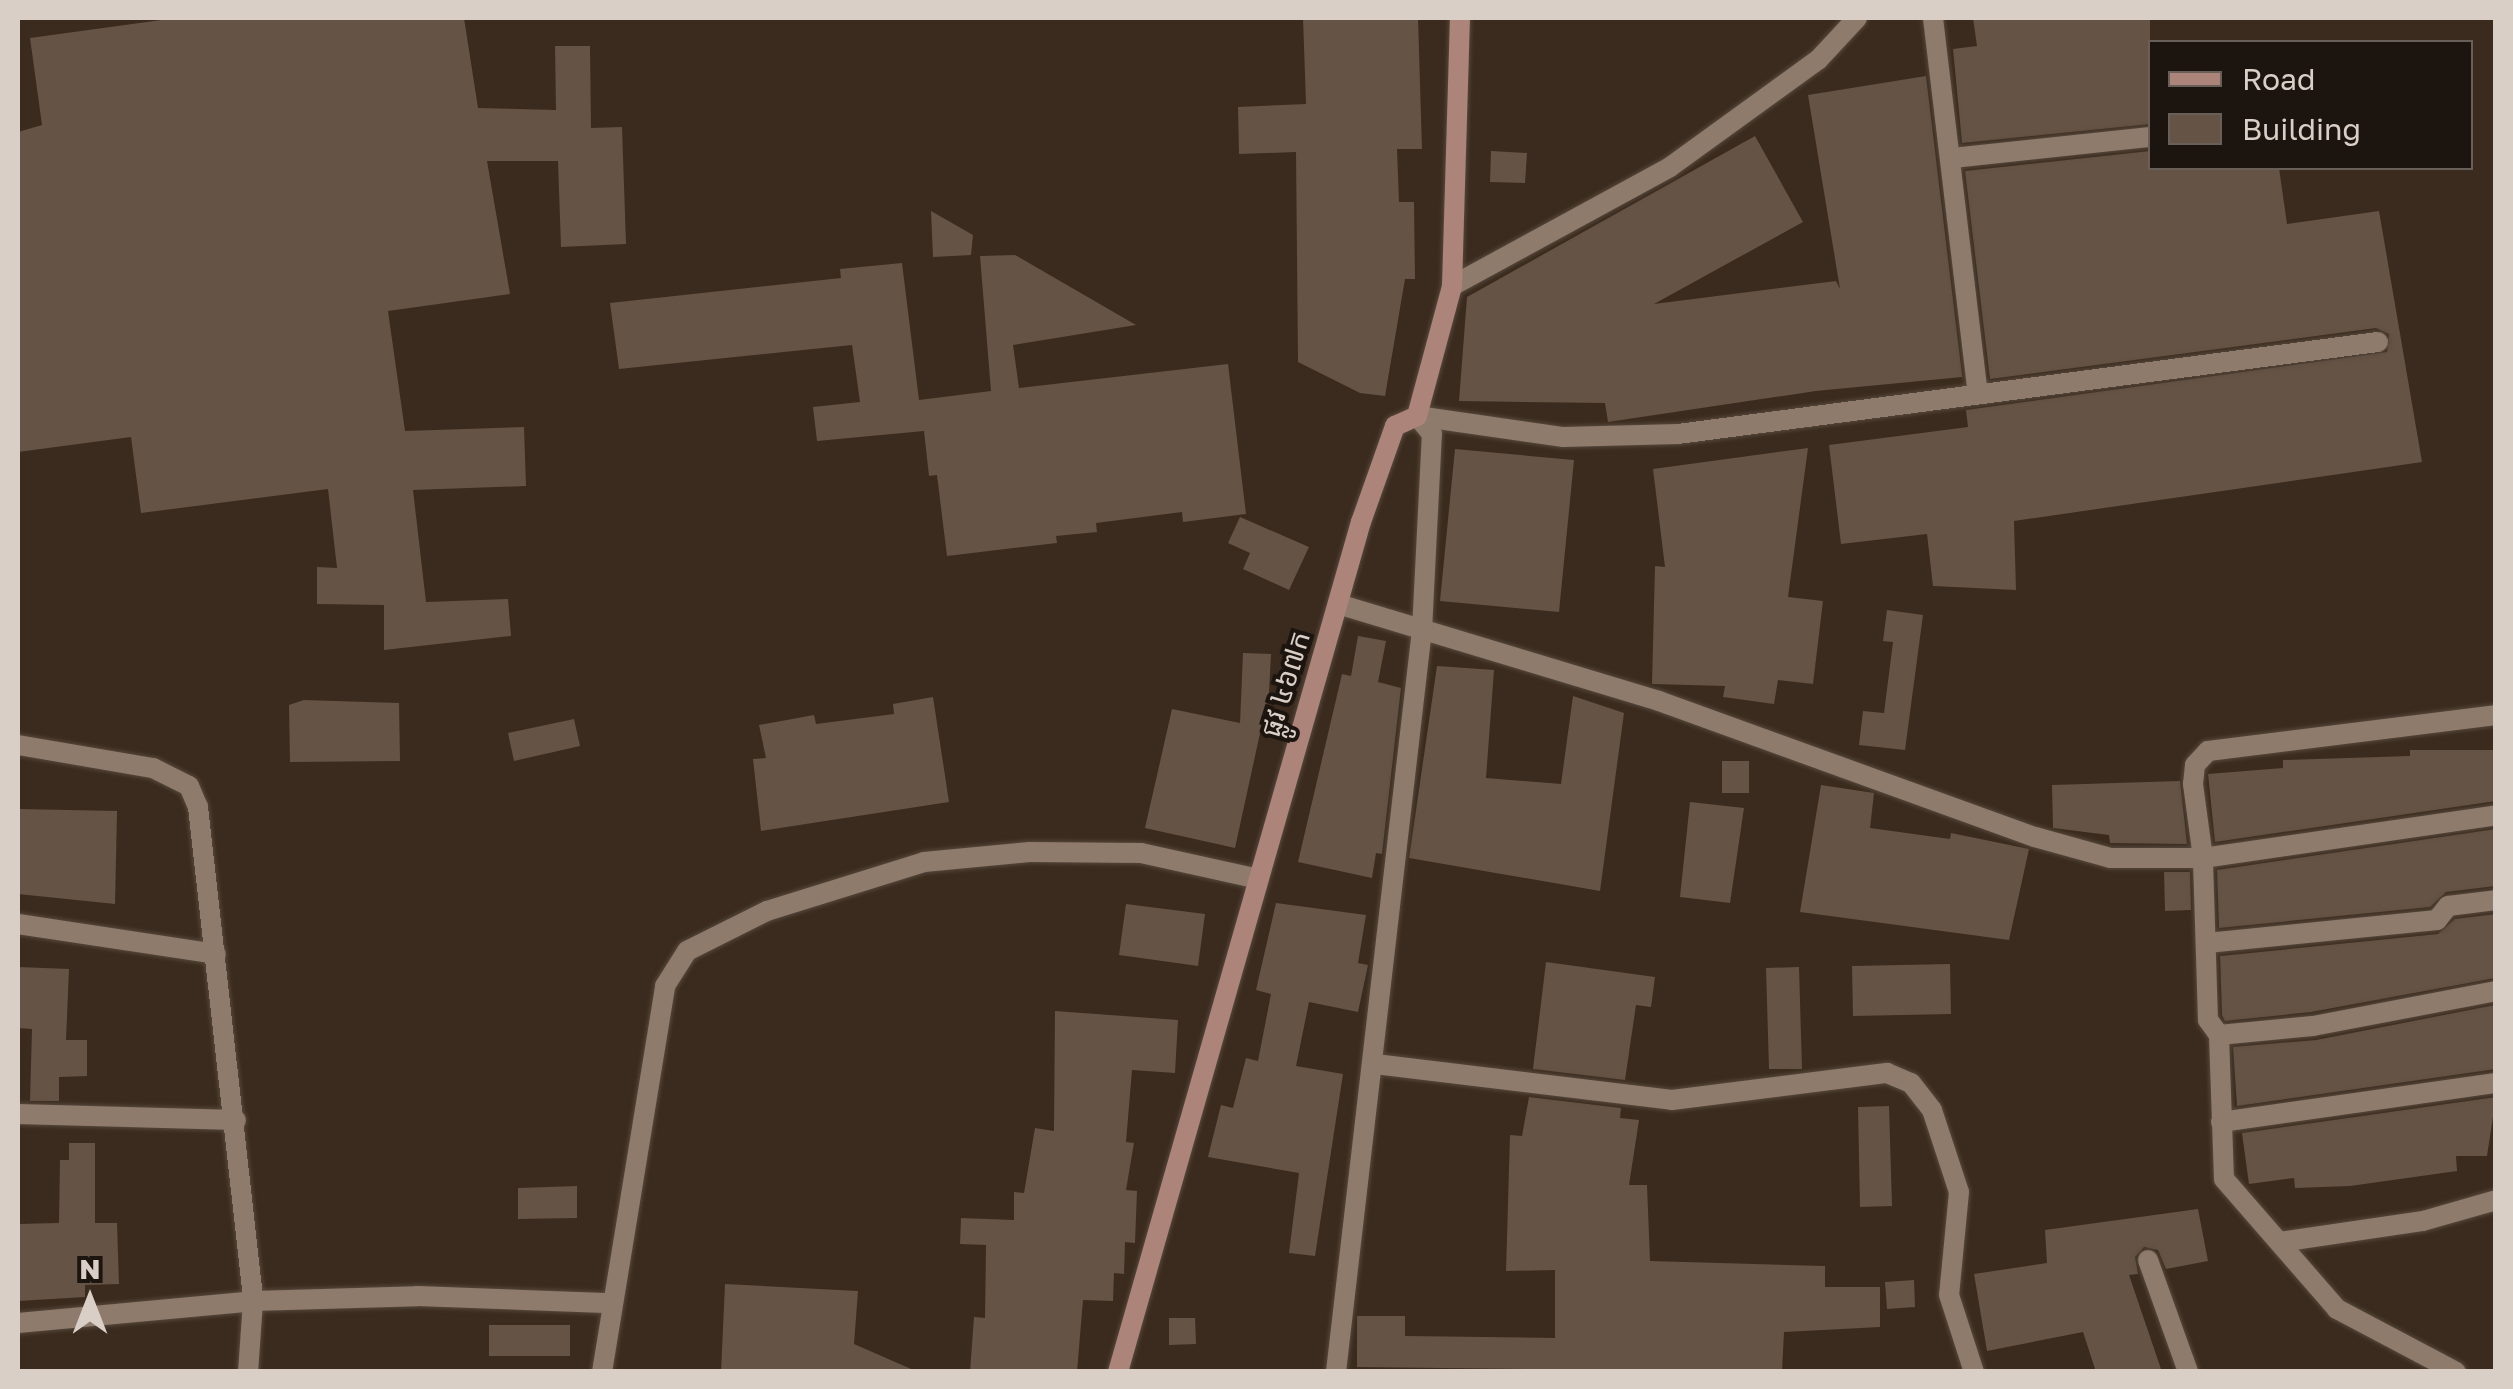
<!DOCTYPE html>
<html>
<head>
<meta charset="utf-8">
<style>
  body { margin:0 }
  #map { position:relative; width:2513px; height:1389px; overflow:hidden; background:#3b2b1e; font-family:"Golos Text","Noto Sans Khmer",sans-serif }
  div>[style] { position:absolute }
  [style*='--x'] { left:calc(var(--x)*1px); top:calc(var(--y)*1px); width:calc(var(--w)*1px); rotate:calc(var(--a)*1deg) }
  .building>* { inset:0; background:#655345 }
  .roads { filter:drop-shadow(0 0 2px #56483d) drop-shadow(0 0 2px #56483d) }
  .street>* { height:20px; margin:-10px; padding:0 10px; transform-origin:10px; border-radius:10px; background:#8e7b6c }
  .secondary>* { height:20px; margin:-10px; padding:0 10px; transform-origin:10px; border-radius:10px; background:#ac847a }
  span { translate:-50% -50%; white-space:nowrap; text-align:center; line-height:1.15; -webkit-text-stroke:8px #1c150f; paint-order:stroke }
  .street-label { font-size:28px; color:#dacfc7 }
  .frame { position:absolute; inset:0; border:20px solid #dacfc7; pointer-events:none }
  .legend { position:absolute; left:2148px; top:40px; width:325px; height:130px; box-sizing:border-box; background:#1c150f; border:2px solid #685f59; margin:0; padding:12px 18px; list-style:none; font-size:30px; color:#dacfc7 }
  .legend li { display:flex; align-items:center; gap:20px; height:50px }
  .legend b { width:50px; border:2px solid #685f59 }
  .north { position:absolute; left:40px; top:1249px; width:100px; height:100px; -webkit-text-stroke:8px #1c150f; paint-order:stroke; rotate:0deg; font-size:28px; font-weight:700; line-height:40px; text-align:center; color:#dacfc7 }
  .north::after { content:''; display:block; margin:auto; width:35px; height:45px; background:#dacfc7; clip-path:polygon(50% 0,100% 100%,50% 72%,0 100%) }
</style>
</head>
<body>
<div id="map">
  <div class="building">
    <i style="clip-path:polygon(176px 18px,464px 18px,478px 108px,556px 110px,555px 46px,590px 46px,591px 128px,622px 127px,626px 244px,561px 247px,558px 161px,487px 161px,510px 294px,388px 311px,405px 431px,524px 427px,526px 486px,413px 490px,426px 602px,508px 599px,511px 636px,384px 650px,384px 605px,317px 604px,317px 567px,337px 568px,328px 489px,141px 513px,131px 437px,18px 452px,18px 132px,42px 125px,30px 38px)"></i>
    <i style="clip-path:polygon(1303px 18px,1418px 18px,1422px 149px,1397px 149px,1399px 202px,1414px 202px,1415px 279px,1405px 279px,1385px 396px,1360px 393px,1298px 362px,1296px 152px,1239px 154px,1238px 107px,1306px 104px)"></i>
    <i style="clip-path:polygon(1973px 18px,2150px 18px,2150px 124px,1962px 143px,1953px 49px,1977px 46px)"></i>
    <i style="clip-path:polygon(1926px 76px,1963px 383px,1962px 377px,1816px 391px,1608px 422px,1605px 403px,1459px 401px,1467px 297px,1755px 136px,1803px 222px,1654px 304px,1836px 281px,1840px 289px,1808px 95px)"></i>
    <i style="clip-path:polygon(1491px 151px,1527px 153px,1525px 183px,1490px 182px)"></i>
    <i style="clip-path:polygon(2150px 151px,2150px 168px,2279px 168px,2287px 224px,2379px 211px,2422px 462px,2014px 521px,2016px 590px,1933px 586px,1927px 534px,1841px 544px,1829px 445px,1968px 427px,1966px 410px,2387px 352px,2389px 334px,2376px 328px,1990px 379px,1965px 171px)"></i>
    <i style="clip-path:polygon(931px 211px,973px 235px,971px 255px,933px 257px)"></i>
    <i style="clip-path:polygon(1015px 255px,1136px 325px,1013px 345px,1019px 388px,1228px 364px,1246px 514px,1183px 522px,1182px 512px,1096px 523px,1097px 532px,1056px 536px,1057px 543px,947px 556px,937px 475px,929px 476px,924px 431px,817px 441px,813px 407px,860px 402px,852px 345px,619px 369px,610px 303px,841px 278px,840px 269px,902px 263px,919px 400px,991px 391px,980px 256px)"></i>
    <i style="clip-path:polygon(1808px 448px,1788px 597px,1823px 601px,1813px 684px,1778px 680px,1774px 704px,1723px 697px,1725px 686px,1652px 684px,1655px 566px,1665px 567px,1653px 469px)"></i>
    <i style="clip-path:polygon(1455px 449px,1574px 460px,1559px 612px,1440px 601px)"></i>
    <i style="clip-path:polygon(1240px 517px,1309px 547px,1289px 590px,1243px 569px,1250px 553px,1228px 543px)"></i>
    <i style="clip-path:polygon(1887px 610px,1923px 615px,1905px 750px,1859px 745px,1863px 711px,1884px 713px,1893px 642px,1883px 641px)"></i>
    <i style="clip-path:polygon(1358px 636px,1386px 641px,1378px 682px,1401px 688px,1382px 854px,1376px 853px,1372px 878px,1298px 862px,1342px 674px,1351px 676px)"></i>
    <i style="clip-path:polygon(1243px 653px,1271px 654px,1269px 692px,1235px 848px,1145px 828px,1172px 709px,1240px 723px)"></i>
    <i style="clip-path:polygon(1437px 666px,1494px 670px,1486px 778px,1561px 784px,1573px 696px,1624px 713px,1600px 891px,1409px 858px)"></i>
    <i style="clip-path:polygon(933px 697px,949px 802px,761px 831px,753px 759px,766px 758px,759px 725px,814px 715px,816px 724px,894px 714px,893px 704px)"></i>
    <i style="clip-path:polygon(304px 700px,399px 703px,400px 761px,290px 762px,289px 705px)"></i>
    <i style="clip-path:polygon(574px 719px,580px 746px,514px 761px,508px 733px)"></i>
    <i style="clip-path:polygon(2410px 750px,2496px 750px,2496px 801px,2215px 842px,2208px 774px,2283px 768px,2283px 760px,2410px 756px)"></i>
    <i style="clip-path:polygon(1722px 761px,1749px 761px,1749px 793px,1722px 793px)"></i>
    <i style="clip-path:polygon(2180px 781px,2187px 844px,2110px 843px,2109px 835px,2053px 828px,2052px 785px)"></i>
    <i style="clip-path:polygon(1821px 785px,1874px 793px,1870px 828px,1950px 839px,1951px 833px,2029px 849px,2009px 940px,1800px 912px)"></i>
    <i style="clip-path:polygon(1690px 802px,1744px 808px,1730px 903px,1680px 897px)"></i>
    <i style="clip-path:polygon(20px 809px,117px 811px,115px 904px,18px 894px)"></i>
    <i style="clip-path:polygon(2496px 829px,2496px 886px,2446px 892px,2430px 907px,2219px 928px,2217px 870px)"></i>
    <i style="clip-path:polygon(2164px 872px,2190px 872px,2191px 910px,2165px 911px)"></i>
    <i style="clip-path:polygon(1276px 903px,1366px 915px,1358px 963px,1368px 965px,1358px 1012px,1309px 1002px,1296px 1066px,1343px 1074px,1315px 1256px,1289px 1253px,1299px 1173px,1208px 1157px,1221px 1105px,1233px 1108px,1246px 1058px,1258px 1061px,1271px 994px,1256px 990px)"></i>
    <i style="clip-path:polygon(1126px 904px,1205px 914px,1198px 966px,1119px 955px)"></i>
    <i style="clip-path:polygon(2496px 914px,2495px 978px,2311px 1012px,2225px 1021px,2222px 1015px,2220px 956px,2438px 934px,2455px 919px)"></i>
    <i style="clip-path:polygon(1546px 962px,1655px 977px,1651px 1007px,1636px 1005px,1625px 1080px,1533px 1069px)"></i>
    <i style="clip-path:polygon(1950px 964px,1951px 1014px,1853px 1016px,1852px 966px)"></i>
    <i style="clip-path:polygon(18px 967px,69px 969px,66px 1040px,87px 1040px,87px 1076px,59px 1077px,59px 1101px,30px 1101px,32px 1029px,18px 1028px)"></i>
    <i style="clip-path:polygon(1799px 967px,1802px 1069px,1769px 1069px,1766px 968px)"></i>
    <i style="clip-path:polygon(2495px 1005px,2496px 1069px,2237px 1106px,2233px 1047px,2316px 1040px)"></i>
    <i style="clip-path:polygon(1055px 1011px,1178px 1020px,1175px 1073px,1132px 1070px,1126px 1142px,1134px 1143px,1126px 1190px,1137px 1191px,1135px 1243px,1125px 1242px,1124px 1274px,1114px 1273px,1113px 1301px,1083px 1300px,1077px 1372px,970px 1372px,974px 1317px,985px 1318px,986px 1245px,960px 1244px,961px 1218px,1014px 1220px,1014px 1192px,1024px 1193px,1035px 1128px,1054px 1131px)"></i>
    <i style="clip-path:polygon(1529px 1097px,1621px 1108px,1620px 1118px,1639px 1120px,1629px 1185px,1647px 1185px,1650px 1261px,1825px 1266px,1825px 1287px,1880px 1287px,1880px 1327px,1784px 1332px,1782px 1372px,1357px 1367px,1357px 1316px,1405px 1316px,1405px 1336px,1555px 1338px,1555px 1270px,1506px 1271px,1510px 1135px,1522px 1136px)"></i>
    <i style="clip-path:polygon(2496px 1097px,2487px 1156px,2456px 1156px,2457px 1171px,2350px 1186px,2295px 1188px,2294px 1178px,2249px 1184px,2242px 1133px)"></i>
    <i style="clip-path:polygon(1889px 1106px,1892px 1206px,1860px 1207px,1858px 1107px)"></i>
    <i style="clip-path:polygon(69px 1143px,95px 1143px,95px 1223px,117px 1223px,119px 1284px,85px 1285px,85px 1297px,18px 1301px,18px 1224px,59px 1223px,60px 1160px,69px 1160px)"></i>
    <i style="clip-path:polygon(577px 1186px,577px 1218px,518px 1219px,518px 1188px)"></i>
    <i style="clip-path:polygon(2198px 1209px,2208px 1261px,2166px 1269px,2158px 1250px,2144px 1247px,2135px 1257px,2138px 1274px,2129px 1275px,2162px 1372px,2096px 1372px,2083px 1332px,1987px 1351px,1974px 1274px,2047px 1263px,2045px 1230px)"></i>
    <i style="clip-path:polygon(1914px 1280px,1915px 1307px,1887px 1309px,1885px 1282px)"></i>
    <i style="clip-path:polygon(725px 1284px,858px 1291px,854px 1344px,918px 1372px,721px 1372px)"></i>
    <i style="clip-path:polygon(1169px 1318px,1195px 1318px,1196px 1344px,1169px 1345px)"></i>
    <i style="clip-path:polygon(489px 1325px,570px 1325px,570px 1356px,489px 1356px)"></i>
  </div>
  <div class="roads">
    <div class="street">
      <i style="--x:1933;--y:18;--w:378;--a:83.2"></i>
      <i style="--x:1953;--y:158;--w:198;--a:-6.1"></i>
      <i style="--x:1452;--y:286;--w:248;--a:-28.6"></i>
      <i style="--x:1670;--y:167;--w:183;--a:-35.9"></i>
      <i style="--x:1818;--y:60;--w:57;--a:-47.1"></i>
      <i style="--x:1417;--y:416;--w:148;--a:8.2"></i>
      <i style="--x:1563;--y:437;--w:115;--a:-1.5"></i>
      <i style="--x:1678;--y:434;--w:706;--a:-7.49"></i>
      <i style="--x:1338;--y:604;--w:335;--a:16.8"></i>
      <i style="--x:1659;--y:701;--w:400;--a:19.9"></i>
      <i style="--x:2035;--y:837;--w:78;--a:15.6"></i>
      <i style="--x:2110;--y:858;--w:93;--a:0"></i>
      <i style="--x:2203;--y:858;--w:296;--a:-8.3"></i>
      <i style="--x:18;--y:745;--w:137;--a:9.7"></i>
      <i style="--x:153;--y:768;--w:40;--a:26.6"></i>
      <i style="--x:189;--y:786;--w:23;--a:67"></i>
      <i style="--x:198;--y:807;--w:497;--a:83.6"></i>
      <i style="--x:253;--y:1301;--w:164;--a:-1.7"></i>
      <i style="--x:417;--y:1296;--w:195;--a:2.1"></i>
      <i style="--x:18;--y:924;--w:200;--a:8.6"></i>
      <i style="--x:2207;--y:943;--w:231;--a:-5.7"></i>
      <i style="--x:2437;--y:920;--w:18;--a:-52"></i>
      <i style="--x:2448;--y:906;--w:48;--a:-7.1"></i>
      <i style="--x:2219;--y:1035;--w:94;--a:-5.5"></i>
      <i style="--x:2313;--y:1026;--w:186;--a:-10.8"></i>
      <i style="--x:1375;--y:1064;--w:299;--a:6.9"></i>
      <i style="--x:1672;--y:1100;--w:217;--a:-7.2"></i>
      <i style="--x:1887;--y:1073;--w:26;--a:23"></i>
      <i style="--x:1911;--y:1083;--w:34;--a:52"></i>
      <i style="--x:1932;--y:1110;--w:86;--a:71.8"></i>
      <i style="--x:1959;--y:1192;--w:103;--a:95.5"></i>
      <i style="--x:1949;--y:1295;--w:81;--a:72"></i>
      <i style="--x:18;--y:1114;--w:218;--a:1.6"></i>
      <i style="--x:2221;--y:1122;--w:278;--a:-8.1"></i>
      <i style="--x:2280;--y:1242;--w:145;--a:-8.4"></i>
      <i style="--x:2423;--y:1221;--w:76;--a:-16"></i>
      <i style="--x:2148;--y:1260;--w:119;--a:70.3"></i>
      <i style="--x:18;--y:1323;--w:236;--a:-5.3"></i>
      <i style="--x:253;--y:1301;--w:71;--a:94"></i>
      <i style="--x:602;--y:1372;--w:391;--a:-80.7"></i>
      <i style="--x:665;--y:986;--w:41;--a:-57.8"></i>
      <i style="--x:687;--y:951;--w:89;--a:-26.6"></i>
      <i style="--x:767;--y:911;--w:164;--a:-17.3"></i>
      <i style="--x:924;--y:862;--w:106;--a:-5.4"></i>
      <i style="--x:1030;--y:852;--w:111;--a:0.5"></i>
      <i style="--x:1141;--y:853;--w:116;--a:12.5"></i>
      <i style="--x:1336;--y:1372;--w:747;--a:-83.39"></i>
      <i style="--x:1422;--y:630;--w:196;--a:-87.1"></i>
      <i style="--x:1432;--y:434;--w:23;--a:-130"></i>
      <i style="--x:2456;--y:1372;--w:135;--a:-152.1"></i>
      <i style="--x:2337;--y:1309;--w:172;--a:-131"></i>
      <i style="--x:2224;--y:1179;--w:144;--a:-92"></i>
      <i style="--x:2219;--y:1035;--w:19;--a:-126"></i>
      <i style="--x:2208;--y:1020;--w:162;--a:-91.8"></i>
      <i style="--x:2203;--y:858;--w:75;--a:-97.7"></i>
      <i style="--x:2193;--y:784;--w:19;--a:-84"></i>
      <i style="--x:2195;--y:765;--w:19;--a:-47"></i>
      <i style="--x:2208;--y:751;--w:290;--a:-7.1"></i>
    </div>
    <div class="secondary">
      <i style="--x:1118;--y:1372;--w:884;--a:-74.05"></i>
      <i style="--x:1361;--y:522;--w:102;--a:-70.5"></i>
      <i style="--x:1395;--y:426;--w:24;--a:-24"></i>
      <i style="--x:1417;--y:416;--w:135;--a:-74.9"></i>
      <i style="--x:1452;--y:286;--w:268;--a:-88.3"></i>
    </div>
  </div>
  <div class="street-label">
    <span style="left:1285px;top:684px;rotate:-73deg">ផ្លូវ ៤៦៧ក</span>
  </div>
  <div class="frame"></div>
  <ul class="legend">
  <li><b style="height:12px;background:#ac847a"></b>Road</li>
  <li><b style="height:28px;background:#655345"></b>Building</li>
  </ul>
  <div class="north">N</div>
</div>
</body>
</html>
